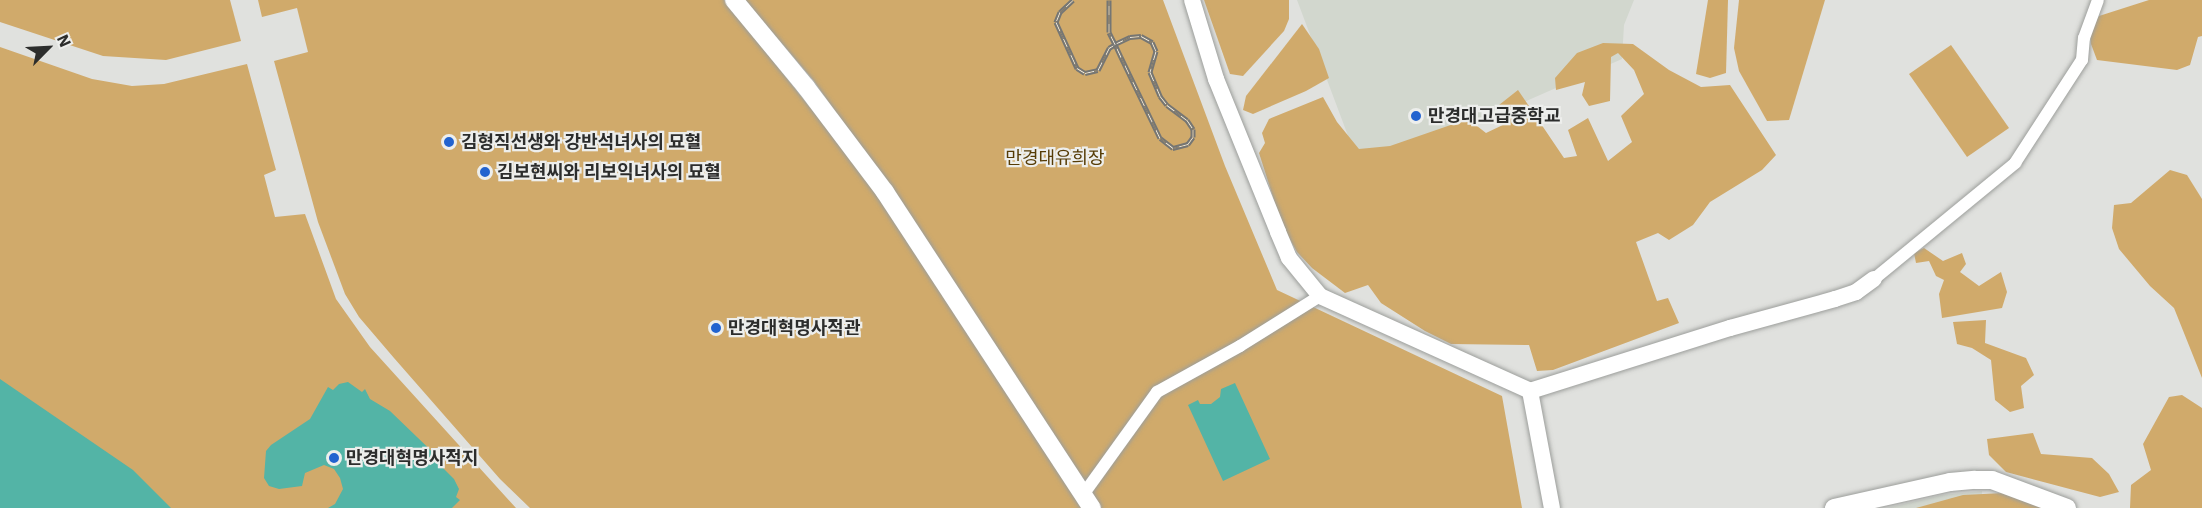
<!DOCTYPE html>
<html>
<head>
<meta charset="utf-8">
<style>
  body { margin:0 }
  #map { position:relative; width:2202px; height:508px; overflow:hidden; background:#e0e1de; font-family:"IBM Plex Sans","Noto Sans KR",sans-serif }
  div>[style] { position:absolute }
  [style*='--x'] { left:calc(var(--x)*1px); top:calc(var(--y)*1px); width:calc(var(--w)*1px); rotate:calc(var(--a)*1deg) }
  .built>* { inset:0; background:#d2d7ce }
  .green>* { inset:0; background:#d0aa6b }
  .water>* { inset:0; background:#53b4a6 }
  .roads { filter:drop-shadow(0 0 2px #9c9e9b) drop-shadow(0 0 2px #9c9e9b) }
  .minor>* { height:12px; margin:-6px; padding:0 6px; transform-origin:6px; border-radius:6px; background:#fff }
  .tertiary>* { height:16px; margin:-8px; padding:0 8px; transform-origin:8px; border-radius:8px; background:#fff }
  .secondary>* { height:18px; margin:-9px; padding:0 9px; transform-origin:9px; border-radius:9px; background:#fff }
  .rail>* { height:5px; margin-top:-2.5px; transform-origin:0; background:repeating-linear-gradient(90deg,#edeeec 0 9px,#757674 0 18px); box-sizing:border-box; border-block:2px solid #757674 }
  .dots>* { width:16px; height:16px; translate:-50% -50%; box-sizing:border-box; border:3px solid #edeeec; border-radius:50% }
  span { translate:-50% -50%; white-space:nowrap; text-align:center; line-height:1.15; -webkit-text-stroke:4.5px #edeeec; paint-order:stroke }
  .poi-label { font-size:18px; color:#2c2d2c; font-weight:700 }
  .left { translate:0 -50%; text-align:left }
  .park-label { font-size:18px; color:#563c06 }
  .north { position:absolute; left:18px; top:18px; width:60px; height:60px; -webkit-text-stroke:4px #edeeec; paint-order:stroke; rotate:66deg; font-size:16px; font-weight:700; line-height:24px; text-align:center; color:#2c2d2c }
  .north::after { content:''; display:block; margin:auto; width:21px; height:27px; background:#2c2d2c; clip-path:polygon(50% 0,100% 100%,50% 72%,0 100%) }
</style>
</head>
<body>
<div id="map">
  <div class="built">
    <i style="clip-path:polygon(1297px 0,1634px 0,1624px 25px,1622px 59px,1362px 173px)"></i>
    <i style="clip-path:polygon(1982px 491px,1982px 508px,1887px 508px,1942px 495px)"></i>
  </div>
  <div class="green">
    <i style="clip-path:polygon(0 0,230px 0,241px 41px,166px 60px,103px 56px,0 22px)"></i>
    <i style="clip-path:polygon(258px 0,724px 0,863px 174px,1083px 508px,530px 508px,500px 479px,394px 358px,359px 317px,345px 294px,318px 222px,274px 61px,308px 52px,297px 8px,262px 17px)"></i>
    <i style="clip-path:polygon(745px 0,1163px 0,1225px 166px,1277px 290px,1502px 396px,1522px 508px,1098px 508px,892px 193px,814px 81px)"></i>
    <i style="clip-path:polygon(1204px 0,1289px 0,1289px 19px,1284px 31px,1243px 76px,1230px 74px)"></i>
    <i style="clip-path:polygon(1708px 0,1728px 0,1726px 73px,1710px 78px,1696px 74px)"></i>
    <i style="clip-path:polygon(1739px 0,1825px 0,1789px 120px,1767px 121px,1739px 71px,1734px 48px)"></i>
    <i style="clip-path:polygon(2149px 0,2202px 0,2202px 36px,2198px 37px,2190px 65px,2177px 70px,2097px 60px,2091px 44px,2090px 28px,2099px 16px)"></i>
    <i style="clip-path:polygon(1302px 24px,1319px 49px,1329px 78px,1306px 91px,1253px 114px,1243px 110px,1246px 96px)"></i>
    <i style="clip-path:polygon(1603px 43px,1633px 44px,1669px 70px,1701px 87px,1730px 85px,1776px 155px,1762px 170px,1710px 202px,1693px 225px,1669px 240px,1658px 233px,1636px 242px,1657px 301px,1668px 298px,1679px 323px,1553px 370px,1537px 371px,1529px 345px,1451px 344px,1425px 331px,1381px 303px,1368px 285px,1345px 293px,1312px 268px,1297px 252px,1282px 225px,1259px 153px,1265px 143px,1262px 133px,1269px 119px,1323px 97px,1337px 122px,1359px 149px,1390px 146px,1468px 119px,1486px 133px,1507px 123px,1499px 105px,1518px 90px,1564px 158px,1577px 156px,1568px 130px,1588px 118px,1608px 161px,1632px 142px,1621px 116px,1644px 94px,1634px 70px,1618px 53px,1611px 57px,1610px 101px,1589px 106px,1582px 95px,1585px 82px,1556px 90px,1555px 78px,1577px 53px)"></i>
    <i style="clip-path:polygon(1951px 45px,2009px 128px,1967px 157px,1909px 74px)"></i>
    <i style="clip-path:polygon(0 47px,92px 79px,132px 86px,164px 84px,247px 64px,276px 170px,264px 175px,275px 217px,305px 214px,336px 299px,370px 347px,516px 508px,0 508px)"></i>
    <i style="clip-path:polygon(2170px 170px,2187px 175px,2202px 199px,2202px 378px,2174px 308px,2150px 286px,2119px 249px,2112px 228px,2114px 205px,2131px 203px)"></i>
    <i style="clip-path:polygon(1924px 248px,1943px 261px,1962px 253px,1966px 264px,1960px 272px,1979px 286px,2001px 272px,2007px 292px,2002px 308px,1942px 318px,1939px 294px,1944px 280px,1936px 276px,1929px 261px,1916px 263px,1914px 253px)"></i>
    <i style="clip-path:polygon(1986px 320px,1985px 343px,2026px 358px,2034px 375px,2021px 386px,2024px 408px,2010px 412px,1995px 400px,1991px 360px,1972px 348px,1957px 344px,1953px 322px)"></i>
    <i style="clip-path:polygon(2182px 395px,2202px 408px,2202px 508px,2130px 508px,2131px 485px,2151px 470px,2143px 444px,2169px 397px)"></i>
    <i style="clip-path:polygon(2033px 433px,2041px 454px,2092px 458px,2109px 474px,2119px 492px,2100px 497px,2006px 472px,1989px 455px,1987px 439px)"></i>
    <i style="clip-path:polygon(2004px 493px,2051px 508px,1916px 508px,1963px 495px)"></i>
  </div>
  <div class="water">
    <i style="clip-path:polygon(0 379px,133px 470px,171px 508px,0 508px)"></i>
    <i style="clip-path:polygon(348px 382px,362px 392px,365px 389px,370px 399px,390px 411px,444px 463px,442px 467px,454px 479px,459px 489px,456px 497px,460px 500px,452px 508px,328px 508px,335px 504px,343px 489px,340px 478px,334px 469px,324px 465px,305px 473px,302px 486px,279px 489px,269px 486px,264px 478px,266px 451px,271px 445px,310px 419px,328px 387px,333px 390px,339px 384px)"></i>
    <i style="clip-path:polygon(1235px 383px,1270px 459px,1223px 481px,1188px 405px,1198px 400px,1200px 404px,1211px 404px,1220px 397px,1221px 389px)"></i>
  </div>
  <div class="roads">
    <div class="minor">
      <i style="--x:1874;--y:279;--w:183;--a:-39.4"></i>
      <i style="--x:2015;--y:163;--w:123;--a:-57"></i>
      <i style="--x:2082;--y:60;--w:22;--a:-85"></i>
      <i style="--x:2084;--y:38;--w:40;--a:-69.8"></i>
      <i style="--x:1083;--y:495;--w:127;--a:-54.3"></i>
      <i style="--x:1157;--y:392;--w:95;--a:-29"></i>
      <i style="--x:1240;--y:346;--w:94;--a:-32"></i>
    </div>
    <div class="tertiary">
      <i style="--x:1192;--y:0;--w:83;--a:73.1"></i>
      <i style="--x:1216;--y:79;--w:165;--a:67.9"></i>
      <i style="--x:1278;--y:232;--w:28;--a:67"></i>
      <i style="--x:1289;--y:258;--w:49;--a:50.8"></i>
      <i style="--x:1320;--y:296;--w:230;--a:24.3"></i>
      <i style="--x:1530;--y:391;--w:210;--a:-17.5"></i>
      <i style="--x:1730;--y:328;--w:109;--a:-15.4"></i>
      <i style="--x:1835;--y:299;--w:22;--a:-18"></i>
      <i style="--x:1856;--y:292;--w:22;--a:-36"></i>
      <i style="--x:1530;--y:391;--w:119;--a:79.4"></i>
    </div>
    <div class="secondary">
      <i style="--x:734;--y:0;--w:113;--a:50.4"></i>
      <i style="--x:806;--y:87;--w:131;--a:53"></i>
      <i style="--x:885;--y:192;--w:378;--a:56.8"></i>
      <i style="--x:1834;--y:508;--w:119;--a:-12.6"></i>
      <i style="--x:1950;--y:482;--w:25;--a:-5"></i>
      <i style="--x:1975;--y:480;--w:17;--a:0"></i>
      <i style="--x:1992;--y:480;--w:80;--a:20.5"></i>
    </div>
  </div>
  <div class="rail">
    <i style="--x:1073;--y:0;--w:18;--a:137"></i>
    <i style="--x:1060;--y:12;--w:11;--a:112"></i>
    <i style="--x:1056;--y:22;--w:51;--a:65.5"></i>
    <i style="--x:1077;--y:68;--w:9;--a:32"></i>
    <i style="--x:1085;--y:73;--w:13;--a:-13"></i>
    <i style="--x:1098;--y:70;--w:25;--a:-63"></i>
    <i style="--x:1109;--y:48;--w:6;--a:-31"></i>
    <i style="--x:1114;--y:45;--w:1;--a:-45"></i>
    <i style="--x:1115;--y:44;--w:17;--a:-25"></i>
    <i style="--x:1130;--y:37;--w:11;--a:-5"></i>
    <i style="--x:1141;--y:36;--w:13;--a:29"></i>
    <i style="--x:1152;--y:42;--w:10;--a:66"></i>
    <i style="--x:1156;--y:51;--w:22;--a:106"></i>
    <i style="--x:1150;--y:72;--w:26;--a:67"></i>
    <i style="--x:1160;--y:96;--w:11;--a:52"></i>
    <i style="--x:1167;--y:105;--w:25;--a:37"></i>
    <i style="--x:1187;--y:120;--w:11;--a:56"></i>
    <i style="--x:1193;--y:129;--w:8;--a:90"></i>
    <i style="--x:1193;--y:137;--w:9;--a:126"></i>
    <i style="--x:1188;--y:144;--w:16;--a:165"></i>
    <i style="--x:1173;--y:148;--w:16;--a:-142"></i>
    <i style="--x:1160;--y:138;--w:90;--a:-115.7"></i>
    <i style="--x:1121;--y:57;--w:14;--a:-115"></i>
    <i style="--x:1115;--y:44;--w:13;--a:-117"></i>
    <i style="--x:1109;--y:32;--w:32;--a:-90"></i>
  </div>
  <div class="dots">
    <i style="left:1416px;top:116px;background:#2263cf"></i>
    <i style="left:449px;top:142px;background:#2263cf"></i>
    <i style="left:485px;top:172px;background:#2263cf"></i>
    <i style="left:716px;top:328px;background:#2263cf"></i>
    <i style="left:334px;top:458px;background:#2263cf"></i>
  </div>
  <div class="poi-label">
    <span class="left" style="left:1428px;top:116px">만경대고급중학교</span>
    <span class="left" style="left:461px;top:142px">김형직선생와 강반석녀사의 묘혈</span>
    <span class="left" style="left:497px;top:172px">김보현씨와 리보익녀사의 묘혈</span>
    <span class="left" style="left:728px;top:328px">만경대혁명사적관</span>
    <span class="left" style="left:346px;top:458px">만경대혁명사적지</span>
  </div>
  <div class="park-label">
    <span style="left:1055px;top:158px">만경대유희장</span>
  </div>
  <div class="north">N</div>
</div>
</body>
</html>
